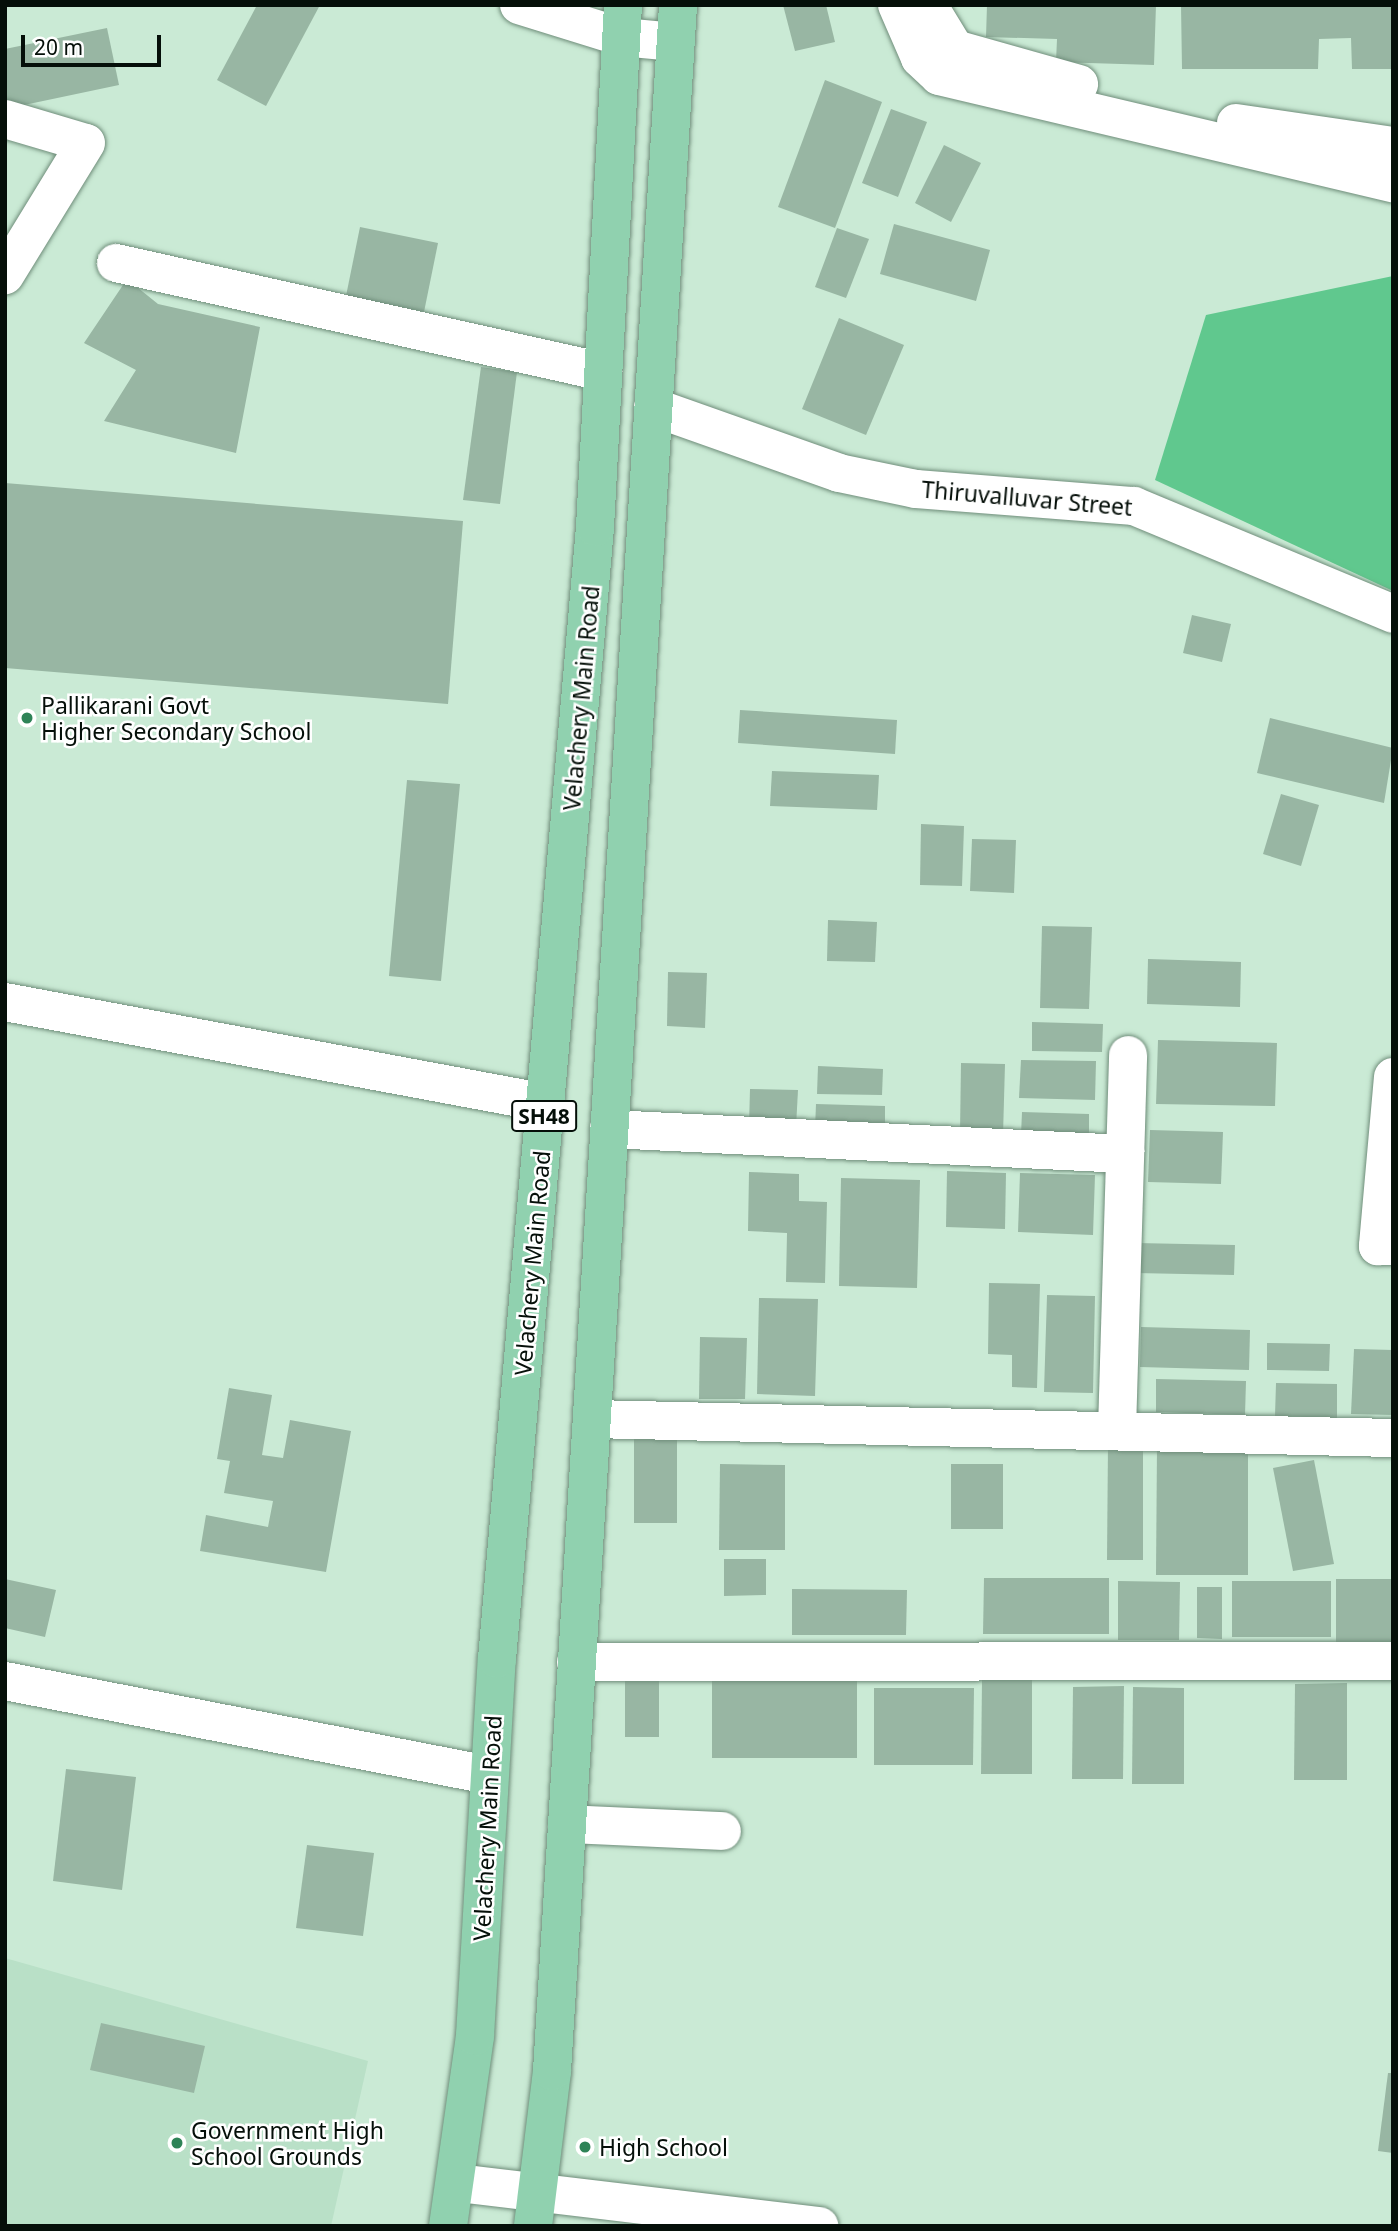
<!DOCTYPE html>
<html>
<head>
<meta charset="utf-8">
<style>
  body { margin:0 }
  #map { position:relative; width:1398px; height:2231px; overflow:hidden; background:#caead5; font-family:"Noto Sans",sans-serif }
  div>[style] { position:absolute }
  [style*='--x'] { left:calc(var(--x)*1px); top:calc(var(--y)*1px); width:calc(var(--w)*1px); rotate:calc(var(--a)*1deg) }
  .built>* { inset:0; background:#b9e0c7 }
  .water>* { inset:0; background:#60c88e }
  .building>* { inset:0; background:#98b6a3 }
  .roads { filter:drop-shadow(0 0 2px #6f8d7a) drop-shadow(0 0 2px #6f8d7a) }
  .minor>* { height:38px; margin:-19px; padding:0 19px; transform-origin:19px; border-radius:19px; background:#fff }
  .major>* { height:38px; margin:-19px; padding:0 19px; transform-origin:19px; border-radius:19px; background:#90d1af }
  .dots>* { width:19px; height:19px; translate:-50% -50%; box-sizing:border-box; border:4px solid #fff; border-radius:50% }
  span { translate:-50% -50%; white-space:nowrap; text-align:center; line-height:1.15; -webkit-text-stroke:5px #fff; paint-order:stroke }
  .shield-label span { padding:2px 5px; background:#fff; border:2px solid; border-radius:5px; -webkit-text-stroke-width:0 }
  .shield-label { font-size:21px; color:#050f09; font-weight:700 }
  .street-label { font-size:23px; color:#050f09 }
  .poi-label { font-size:23px; color:#050f09 }
  .left { translate:0 -50%; text-align:left }
  .frame { position:absolute; inset:0; border:7px solid #050f09; pointer-events:none }
  .scale { position:absolute; left:21px; top:35px; width:140px; height:32px; box-sizing:border-box; border:4px solid #050f09; border-top:0; padding-left:9px; font-size:21px; line-height:24px; white-space:nowrap; color:#050f09; -webkit-text-stroke:5px #fff; paint-order:stroke }
</style>
</head>
<body>
<div id="map">
  <div class="built">
    <i style="clip-path:polygon(5px 1958px,368px 2061px,331px 2226px,5px 2226px)"></i>
  </div>
  <div class="water">
    <i style="clip-path:polygon(1393px 276px,1393px 591px,1155px 480px,1206px 315px)"></i>
  </div>
  <div class="building">
    <i style="clip-path:polygon(257px 5px,320px 5px,266px 106px,217px 80px)"></i>
    <i style="clip-path:polygon(783px 5px,826px 5px,835px 42px,795px 51px)"></i>
    <i style="clip-path:polygon(987px 5px,1156px 5px,1154px 65px,1056px 62px,1057px 39px,986px 37px)"></i>
    <i style="clip-path:polygon(1181px 5px,1393px 5px,1393px 69px,1352px 69px,1351px 38px,1319px 39px,1318px 69px,1182px 69px)"></i>
    <i style="clip-path:polygon(107px 28px,119px 85px,5px 109px,5px 49px)"></i>
    <i style="clip-path:polygon(825px 80px,882px 102px,835px 228px,778px 207px)"></i>
    <i style="clip-path:polygon(891px 109px,927px 122px,898px 197px,862px 183px)"></i>
    <i style="clip-path:polygon(944px 145px,981px 163px,951px 222px,915px 203px)"></i>
    <i style="clip-path:polygon(894px 224px,990px 250px,976px 301px,880px 274px)"></i>
    <i style="clip-path:polygon(360px 227px,438px 243px,424px 312px,346px 296px)"></i>
    <i style="clip-path:polygon(837px 228px,869px 239px,846px 298px,815px 287px)"></i>
    <i style="clip-path:polygon(127px 279px,158px 304px,260px 327px,236px 453px,104px 421px,136px 370px,84px 343px)"></i>
    <i style="clip-path:polygon(839px 318px,904px 345px,866px 435px,802px 409px)"></i>
    <i style="clip-path:polygon(481px 367px,517px 372px,500px 504px,463px 500px)"></i>
    <i style="clip-path:polygon(5px 483px,463px 521px,448px 704px,5px 668px)"></i>
    <i style="clip-path:polygon(1192px 615px,1231px 624px,1222px 662px,1183px 653px)"></i>
    <i style="clip-path:polygon(740px 710px,897px 720px,895px 754px,738px 743px)"></i>
    <i style="clip-path:polygon(1270px 718px,1393px 748px,1384px 803px,1257px 773px)"></i>
    <i style="clip-path:polygon(772px 771px,879px 775px,877px 810px,770px 806px)"></i>
    <i style="clip-path:polygon(407px 780px,460px 784px,441px 981px,389px 976px)"></i>
    <i style="clip-path:polygon(1281px 794px,1319px 805px,1301px 866px,1263px 854px)"></i>
    <i style="clip-path:polygon(921px 824px,964px 826px,962px 886px,920px 885px)"></i>
    <i style="clip-path:polygon(972px 839px,1016px 840px,1014px 893px,970px 891px)"></i>
    <i style="clip-path:polygon(828px 920px,877px 922px,875px 962px,827px 961px)"></i>
    <i style="clip-path:polygon(1042px 926px,1092px 927px,1089px 1009px,1040px 1008px)"></i>
    <i style="clip-path:polygon(1148px 959px,1241px 962px,1240px 1007px,1147px 1004px)"></i>
    <i style="clip-path:polygon(668px 972px,707px 973px,705px 1028px,667px 1026px)"></i>
    <i style="clip-path:polygon(1032px 1022px,1103px 1024px,1102px 1052px,1032px 1051px)"></i>
    <i style="clip-path:polygon(1158px 1040px,1277px 1043px,1275px 1106px,1156px 1104px)"></i>
    <i style="clip-path:polygon(1021px 1060px,1096px 1061px,1095px 1100px,1019px 1098px)"></i>
    <i style="clip-path:polygon(961px 1063px,1005px 1064px,1003px 1135px,960px 1133px)"></i>
    <i style="clip-path:polygon(818px 1066px,883px 1069px,882px 1095px,817px 1094px)"></i>
    <i style="clip-path:polygon(750px 1089px,798px 1090px,796px 1127px,749px 1126px)"></i>
    <i style="clip-path:polygon(816px 1104px,885px 1106px,885px 1131px,815px 1129px)"></i>
    <i style="clip-path:polygon(1022px 1112px,1089px 1114px,1089px 1136px,1021px 1135px)"></i>
    <i style="clip-path:polygon(1150px 1130px,1223px 1132px,1221px 1184px,1148px 1182px)"></i>
    <i style="clip-path:polygon(947px 1171px,1006px 1173px,1005px 1229px,946px 1227px)"></i>
    <i style="clip-path:polygon(749px 1172px,799px 1174px,799px 1201px,827px 1202px,825px 1283px,786px 1282px,787px 1233px,748px 1231px)"></i>
    <i style="clip-path:polygon(1020px 1173px,1095px 1175px,1093px 1235px,1018px 1232px)"></i>
    <i style="clip-path:polygon(841px 1178px,920px 1180px,917px 1288px,839px 1286px)"></i>
    <i style="clip-path:polygon(1136px 1243px,1235px 1245px,1234px 1275px,1135px 1273px)"></i>
    <i style="clip-path:polygon(989px 1283px,1040px 1284px,1037px 1388px,1012px 1387px,1012px 1355px,988px 1354px)"></i>
    <i style="clip-path:polygon(1047px 1295px,1095px 1296px,1093px 1393px,1044px 1392px)"></i>
    <i style="clip-path:polygon(759px 1298px,818px 1299px,815px 1396px,757px 1394px)"></i>
    <i style="clip-path:polygon(1141px 1327px,1250px 1330px,1249px 1370px,1140px 1367px)"></i>
    <i style="clip-path:polygon(700px 1337px,747px 1338px,745px 1399px,699px 1399px)"></i>
    <i style="clip-path:polygon(1267px 1343px,1330px 1344px,1329px 1371px,1267px 1370px)"></i>
    <i style="clip-path:polygon(1354px 1349px,1393px 1350px,1393px 1415px,1351px 1414px)"></i>
    <i style="clip-path:polygon(1156px 1379px,1246px 1381px,1245px 1415px,1156px 1412px)"></i>
    <i style="clip-path:polygon(1276px 1383px,1337px 1384px,1337px 1418px,1275px 1416px)"></i>
    <i style="clip-path:polygon(229px 1388px,272px 1395px,262px 1455px,283px 1458px,290px 1420px,351px 1431px,326px 1572px,200px 1551px,206px 1515px,268px 1527px,273px 1501px,224px 1493px,230px 1461px,217px 1459px)"></i>
    <i style="clip-path:polygon(634px 1434px,677px 1435px,677px 1523px,634px 1523px)"></i>
    <i style="clip-path:polygon(1108px 1444px,1143px 1444px,1143px 1560px,1107px 1560px)"></i>
    <i style="clip-path:polygon(1157px 1446px,1248px 1446px,1248px 1575px,1156px 1575px)"></i>
    <i style="clip-path:polygon(1314px 1460px,1334px 1564px,1293px 1571px,1273px 1468px)"></i>
    <i style="clip-path:polygon(720px 1464px,785px 1465px,785px 1550px,719px 1550px)"></i>
    <i style="clip-path:polygon(951px 1464px,1003px 1464px,1003px 1529px,951px 1529px)"></i>
    <i style="clip-path:polygon(724px 1559px,766px 1559px,766px 1595px,724px 1596px)"></i>
    <i style="clip-path:polygon(984px 1578px,1109px 1578px,1109px 1634px,983px 1634px)"></i>
    <i style="clip-path:polygon(5px 1579px,56px 1590px,45px 1637px,5px 1628px)"></i>
    <i style="clip-path:polygon(1336px 1579px,1393px 1579px,1393px 1642px,1336px 1642px)"></i>
    <i style="clip-path:polygon(1118px 1581px,1180px 1582px,1179px 1640px,1118px 1640px)"></i>
    <i style="clip-path:polygon(1232px 1581px,1331px 1581px,1331px 1637px,1232px 1637px)"></i>
    <i style="clip-path:polygon(1197px 1587px,1222px 1587px,1222px 1639px,1197px 1638px)"></i>
    <i style="clip-path:polygon(792px 1589px,907px 1590px,906px 1635px,792px 1635px)"></i>
    <i style="clip-path:polygon(982px 1678px,1032px 1678px,1032px 1774px,981px 1774px)"></i>
    <i style="clip-path:polygon(625px 1680px,659px 1680px,659px 1737px,625px 1737px)"></i>
    <i style="clip-path:polygon(712px 1680px,857px 1680px,857px 1758px,712px 1758px)"></i>
    <i style="clip-path:polygon(1347px 1683px,1347px 1780px,1294px 1780px,1295px 1684px)"></i>
    <i style="clip-path:polygon(1124px 1686px,1123px 1779px,1072px 1779px,1073px 1687px)"></i>
    <i style="clip-path:polygon(1133px 1687px,1184px 1688px,1184px 1784px,1132px 1784px)"></i>
    <i style="clip-path:polygon(874px 1688px,974px 1688px,973px 1765px,874px 1765px)"></i>
    <i style="clip-path:polygon(66px 1769px,136px 1777px,122px 1890px,53px 1881px)"></i>
    <i style="clip-path:polygon(307px 1845px,374px 1853px,363px 1936px,296px 1928px)"></i>
    <i style="clip-path:polygon(101px 2023px,205px 2046px,194px 2093px,90px 2070px)"></i>
    <i style="clip-path:polygon(1388px 2073px,1393px 2073px,1393px 2153px,1378px 2151px)"></i>
  </div>
  <div class="roads">
    <div class="minor">
      <i style="--x:519;--y:5;--w:108;--a:17.3"></i>
      <i style="--x:622;--y:37;--w:53;--a:5.4"></i>
      <i style="--x:897;--y:5;--w:58;--a:66.5"></i>
      <i style="--x:920;--y:58;--w:26;--a:43"></i>
      <i style="--x:939;--y:76;--w:466;--a:13.3"></i>
      <i style="--x:928;--y:5;--w:52;--a:58.5"></i>
      <i style="--x:955;--y:49;--w:129;--a:15.8"></i>
      <i style="--x:5;--y:119;--w:84;--a:16.5"></i>
      <i style="--x:86;--y:143;--w:155;--a:121.5"></i>
      <i style="--x:1236;--y:123;--w:159;--a:8.3"></i>
      <i style="--x:116;--y:263;--w:499;--a:12.6"></i>
      <i style="--x:653;--y:407;--w:197;--a:19.5"></i>
      <i style="--x:839;--y:473;--w:79;--a:11.7"></i>
      <i style="--x:916;--y:489;--w:219;--a:4.5"></i>
      <i style="--x:1134;--y:506;--w:281;--a:22.6"></i>
      <i style="--x:5;--y:1002;--w:550;--a:10.57"></i>
      <i style="--x:1393;--y:1077;--w:170;--a:95.1"></i>
      <i style="--x:1378;--y:1246;--w:15;--a:0"></i>
      <i style="--x:609;--y:1129;--w:517;--a:2.77"></i>
      <i style="--x:592;--y:1419;--w:801;--a:1.36"></i>
      <i style="--x:1117;--y:1430;--w:375;--a:-88.3"></i>
      <i style="--x:576;--y:1662;--w:817;--a:-0.07"></i>
      <i style="--x:5;--y:1681;--w:493;--a:11"></i>
      <i style="--x:567;--y:1824;--w:155;--a:2.6"></i>
      <i style="--x:458;--y:2183;--w:364;--a:6.8"></i>
    </div>
    <div class="major">
      <i style="--x:448;--y:2226;--w:192;--a:-81.9"></i>
      <i style="--x:475;--y:2036;--w:378;--a:-86.7"></i>
      <i style="--x:497;--y:1659;--w:1136;--a:-85.05"></i>
      <i style="--x:595;--y:527;--w:523;--a:-86.93"></i>
      <i style="--x:533;--y:2226;--w:156;--a:-83"></i>
      <i style="--x:552;--y:2071;--w:2070;--a:-86.51"></i>
    </div>
  </div>
  <div class="dots">
    <i style="left:27px;top:718px;background:#2e8357"></i>
    <i style="left:177px;top:2143px;background:#2e8357"></i>
    <i style="left:585px;top:2147px;background:#2e8357"></i>
  </div>
  <div class="shield-label">
    <span style="left:544px;top:1116px">SH48</span>
  </div>
  <div class="street-label">
    <span style="left:1027px;top:498px;rotate:5deg">Thiruvalluvar Street</span>
    <span style="left:581px;top:698px;rotate:-85deg">Velachery Main Road</span>
    <span style="left:532px;top:1263px;rotate:-85deg">Velachery Main Road</span>
    <span style="left:487px;top:1828px;rotate:-87deg">Velachery Main Road</span>
  </div>
  <div class="poi-label">
    <span class="left" style="left:41px;top:718px">Pallikarani Govt<br>Higher Secondary School</span>
    <span class="left" style="left:191px;top:2143px">Government High<br>School Grounds</span>
    <span class="left" style="left:599px;top:2147px">High School</span>
  </div>
  <div class="frame"></div>
  <div class="scale">20 m</div>
</div>
</body>
</html>
